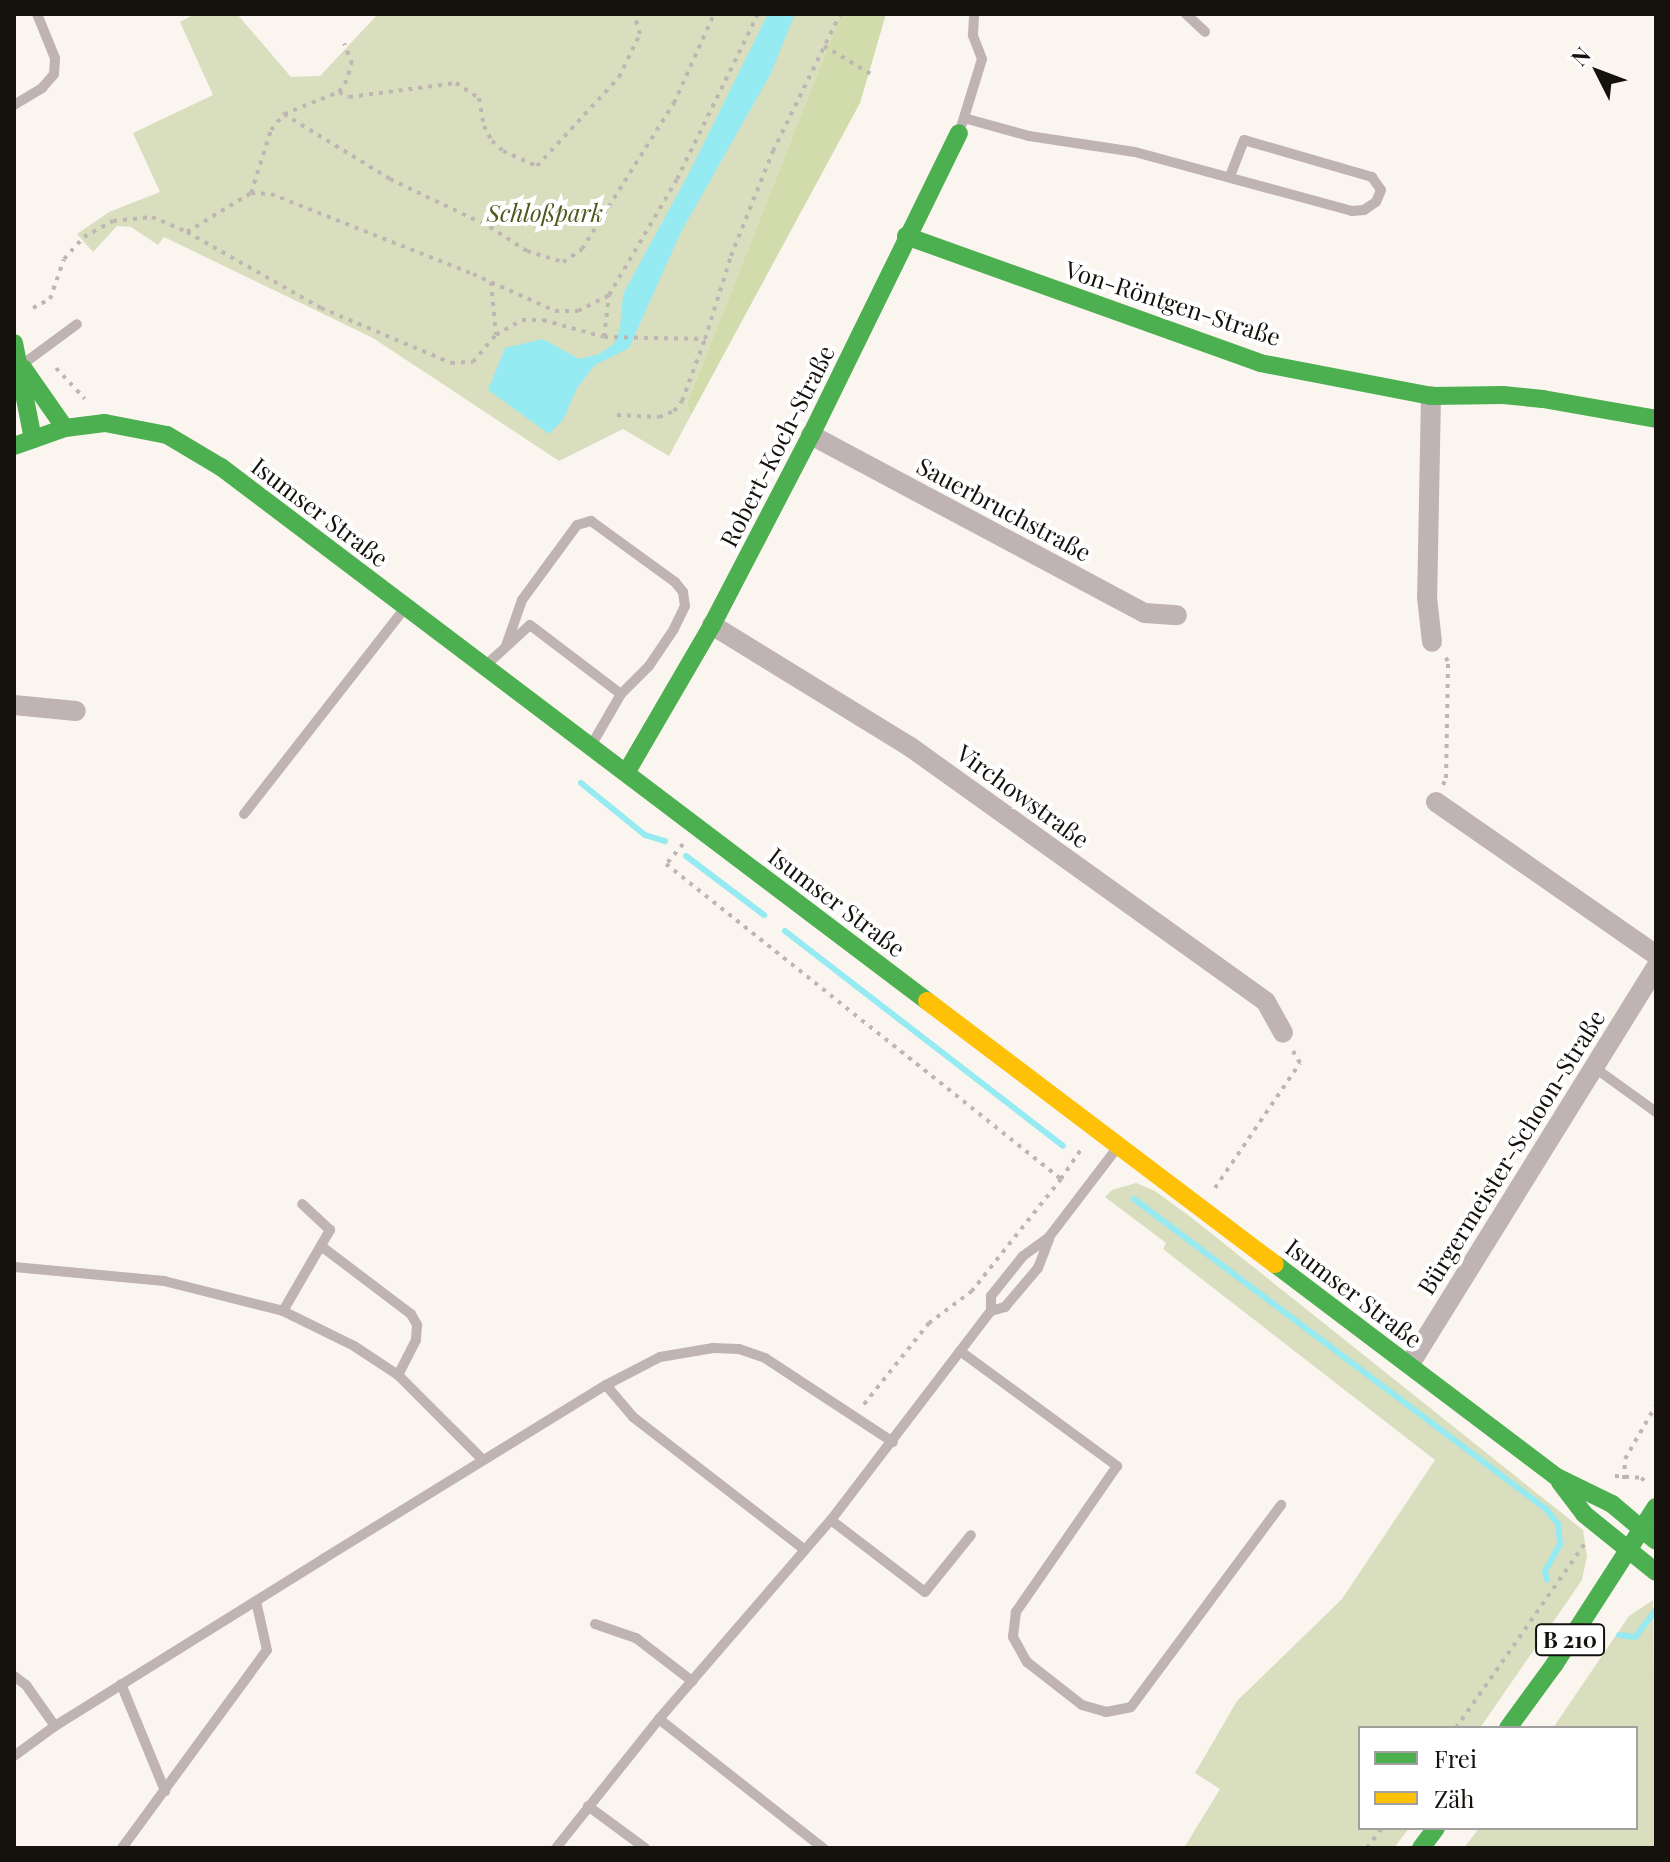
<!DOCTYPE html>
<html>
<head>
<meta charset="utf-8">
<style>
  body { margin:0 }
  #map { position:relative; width:1670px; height:1862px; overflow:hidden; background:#fbf5f0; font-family:"Playfair Display",serif }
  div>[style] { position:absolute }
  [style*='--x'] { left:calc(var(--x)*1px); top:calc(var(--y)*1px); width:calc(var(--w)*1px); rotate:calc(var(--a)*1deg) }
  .green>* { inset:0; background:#d9debe }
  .forest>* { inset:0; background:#d2dbab }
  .water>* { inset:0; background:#96eaf1 }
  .stream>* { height:6px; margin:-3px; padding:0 3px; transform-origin:3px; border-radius:3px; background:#96eaf1 }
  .path>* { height:4px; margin-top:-2px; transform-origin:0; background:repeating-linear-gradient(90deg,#bfb6b4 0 4px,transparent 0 10px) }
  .lane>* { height:10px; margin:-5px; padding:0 5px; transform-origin:5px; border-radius:5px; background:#c0b3b4 }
  .street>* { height:20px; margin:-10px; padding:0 10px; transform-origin:10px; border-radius:10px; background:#c0b3b4 }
  .fast>* { height:18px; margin:-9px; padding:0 9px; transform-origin:9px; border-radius:9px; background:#4caf50 }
  .slow>* { height:18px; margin:-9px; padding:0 9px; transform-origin:9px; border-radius:9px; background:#ffc107 }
  span { translate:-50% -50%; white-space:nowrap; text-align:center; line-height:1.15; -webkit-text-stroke:8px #fff; paint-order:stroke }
  .shield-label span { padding:2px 6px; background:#fff; border:2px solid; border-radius:6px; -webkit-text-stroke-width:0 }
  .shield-label { font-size:22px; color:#15110d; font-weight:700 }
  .park-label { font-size:24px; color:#4c591e; font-style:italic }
  .street-label { font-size:24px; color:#15110d }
  .frame { position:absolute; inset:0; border:16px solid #15110d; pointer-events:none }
  .legend { position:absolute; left:1358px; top:1726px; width:280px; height:104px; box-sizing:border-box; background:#fff; border:2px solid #a1a09e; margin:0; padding:10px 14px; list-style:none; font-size:24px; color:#15110d }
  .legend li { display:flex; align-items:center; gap:16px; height:40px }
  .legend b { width:40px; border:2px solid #a1a09e }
  .north { position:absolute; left:1558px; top:32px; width:80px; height:80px; -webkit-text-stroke:6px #fff; paint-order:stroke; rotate:312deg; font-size:22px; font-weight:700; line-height:32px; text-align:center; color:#15110d }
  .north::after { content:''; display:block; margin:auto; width:28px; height:36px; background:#15110d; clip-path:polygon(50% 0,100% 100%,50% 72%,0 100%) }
</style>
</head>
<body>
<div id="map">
  <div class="green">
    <i style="clip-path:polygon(195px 14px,237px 14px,291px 77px,320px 76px,378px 14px,841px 14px,687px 403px,691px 415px,669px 456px,623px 429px,559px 461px,373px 338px,164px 237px,158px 245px,131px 227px,117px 226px,93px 252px,77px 234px,109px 212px,160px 192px,133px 133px,213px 95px,180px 22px)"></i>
    <i style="clip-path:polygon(1136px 1183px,1155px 1191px,1192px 1218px,1583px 1530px,1587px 1556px,1582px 1580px,1480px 1728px,1360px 1728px,1360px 1828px,1409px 1828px,1394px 1848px,1184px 1848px,1220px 1789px,1195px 1773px,1237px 1701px,1342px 1599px,1435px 1460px,1163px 1249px,1166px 1243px,1105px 1197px,1112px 1190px)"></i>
    <i style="clip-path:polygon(1653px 1600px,1656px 1848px,1464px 1848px,1479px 1828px,1636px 1828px,1636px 1728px,1553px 1728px,1629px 1616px)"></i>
  </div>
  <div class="forest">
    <i style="clip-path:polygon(841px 14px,886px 14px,860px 103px,691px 415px,687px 403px)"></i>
  </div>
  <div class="water">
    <i style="clip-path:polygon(768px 14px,795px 14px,770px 75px,681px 232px,629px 348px,595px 365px,577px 388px,563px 420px,549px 434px,488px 390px,505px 348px,543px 339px,579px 359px,599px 354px,614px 344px,620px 328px,623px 294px,689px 173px)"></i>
  </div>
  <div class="stream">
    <i style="--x:581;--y:783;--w:82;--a:39.1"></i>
    <i style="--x:645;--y:835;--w:21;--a:17"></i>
    <i style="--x:686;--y:856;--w:98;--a:37.1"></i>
    <i style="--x:785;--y:931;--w:351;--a:37.7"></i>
    <i style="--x:1134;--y:1199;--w:516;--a:36.96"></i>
    <i style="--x:1546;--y:1509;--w:19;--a:51"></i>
    <i style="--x:1558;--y:1524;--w:20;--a:84"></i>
    <i style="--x:1560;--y:1544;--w:31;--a:119"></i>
    <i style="--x:1545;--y:1571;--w:9;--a:77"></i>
    <i style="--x:1619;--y:1635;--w:16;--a:7"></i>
    <i style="--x:1635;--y:1637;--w:34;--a:-52"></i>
  </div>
  <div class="path">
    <i style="--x:824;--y:46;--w:55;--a:30.8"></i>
    <i style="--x:339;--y:92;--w:11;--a:27"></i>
    <i style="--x:349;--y:97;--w:108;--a:-7.5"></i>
    <i style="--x:456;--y:83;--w:27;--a:33"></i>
    <i style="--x:479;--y:98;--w:28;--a:80"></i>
    <i style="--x:484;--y:126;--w:17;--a:62"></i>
    <i style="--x:492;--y:141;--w:15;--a:42"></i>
    <i style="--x:503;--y:151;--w:37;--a:24"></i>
    <i style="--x:537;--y:166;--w:121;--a:-47.3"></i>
    <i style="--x:619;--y:77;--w:48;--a:-64"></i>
    <i style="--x:640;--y:34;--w:21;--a:-107"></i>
    <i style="--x:284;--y:114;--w:124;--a:31.5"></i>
    <i style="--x:390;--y:179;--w:111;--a:25.6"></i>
    <i style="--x:490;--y:227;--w:44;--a:33"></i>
    <i style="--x:527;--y:251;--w:38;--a:17"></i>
    <i style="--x:563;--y:262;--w:23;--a:-34"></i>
    <i style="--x:582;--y:249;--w:173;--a:-57.8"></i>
    <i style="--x:674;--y:103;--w:98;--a:-65.8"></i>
    <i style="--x:251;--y:193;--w:66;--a:-72.4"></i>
    <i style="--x:271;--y:130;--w:21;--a:-51"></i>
    <i style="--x:284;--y:114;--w:59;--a:-21.8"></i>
    <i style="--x:339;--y:92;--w:10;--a:-53"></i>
    <i style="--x:345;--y:84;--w:21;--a:-71"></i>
    <i style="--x:352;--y:64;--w:22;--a:-111"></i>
    <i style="--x:187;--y:232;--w:75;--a:-31.4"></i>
    <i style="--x:251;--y:193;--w:20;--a:3"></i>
    <i style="--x:271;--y:194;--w:217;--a:21.6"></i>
    <i style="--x:473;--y:274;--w:90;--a:24.3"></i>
    <i style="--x:555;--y:311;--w:23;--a:0"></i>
    <i style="--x:578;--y:311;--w:35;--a:-27"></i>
    <i style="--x:491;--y:282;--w:53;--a:84.6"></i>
    <i style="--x:33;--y:308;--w:19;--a:-28"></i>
    <i style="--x:50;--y:299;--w:42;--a:-70.7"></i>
    <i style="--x:64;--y:259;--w:30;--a:-48"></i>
    <i style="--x:84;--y:237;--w:33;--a:-29"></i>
    <i style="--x:113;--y:221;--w:39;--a:-6"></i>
    <i style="--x:152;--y:217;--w:38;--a:23"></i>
    <i style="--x:187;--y:232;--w:154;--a:29.6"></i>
    <i style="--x:321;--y:308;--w:141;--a:22.9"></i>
    <i style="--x:451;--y:363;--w:22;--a:-3"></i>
    <i style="--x:473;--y:362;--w:35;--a:-50"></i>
    <i style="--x:496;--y:335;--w:30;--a:-30"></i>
    <i style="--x:522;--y:320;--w:21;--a:0"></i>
    <i style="--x:543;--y:320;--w:63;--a:15.6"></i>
    <i style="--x:604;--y:337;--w:101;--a:1.1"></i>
    <i style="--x:705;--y:339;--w:87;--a:-72.6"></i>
    <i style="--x:731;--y:256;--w:113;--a:-68.2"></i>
    <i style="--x:773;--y:151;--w:153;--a:-63.9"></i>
    <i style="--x:604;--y:337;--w:42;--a:-83.2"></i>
    <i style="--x:609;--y:295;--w:134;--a:-59.6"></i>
    <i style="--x:677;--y:179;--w:184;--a:-63.9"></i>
    <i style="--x:56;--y:368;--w:42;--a:46.9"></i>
    <i style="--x:617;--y:415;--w:42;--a:2.7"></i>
    <i style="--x:659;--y:417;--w:16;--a:-22"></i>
    <i style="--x:674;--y:411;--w:13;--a:-51"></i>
    <i style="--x:682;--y:401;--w:66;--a:-69.6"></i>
    <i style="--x:1443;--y:785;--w:8;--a:-67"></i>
    <i style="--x:1446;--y:778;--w:117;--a:-89"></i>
    <i style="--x:1448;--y:661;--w:6;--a:-129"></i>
    <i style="--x:683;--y:844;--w:26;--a:130"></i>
    <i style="--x:666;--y:864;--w:505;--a:38.57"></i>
    <i style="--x:1061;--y:1179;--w:143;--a:128.5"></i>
    <i style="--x:972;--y:1291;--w:54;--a:143.3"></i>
    <i style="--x:929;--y:1323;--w:107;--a:128.6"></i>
    <i style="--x:1061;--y:1179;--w:36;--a:-56"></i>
    <i style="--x:1215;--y:1188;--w:151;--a:-55.8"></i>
    <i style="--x:1300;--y:1063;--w:16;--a:-120"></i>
    <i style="--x:1615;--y:1476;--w:26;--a:4"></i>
    <i style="--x:1641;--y:1478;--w:9;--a:36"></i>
    <i style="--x:1624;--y:1479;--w:20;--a:-87"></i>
    <i style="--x:1625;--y:1459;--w:62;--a:-60.1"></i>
    <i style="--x:1456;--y:1728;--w:226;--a:-55.1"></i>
    <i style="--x:1367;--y:1848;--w:25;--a:-53"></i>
  </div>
  <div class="lane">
    <i style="--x:1186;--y:14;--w:26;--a:43"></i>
    <i style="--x:14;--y:105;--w:33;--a:-31"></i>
    <i style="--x:42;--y:88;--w:18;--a:-49"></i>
    <i style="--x:54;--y:74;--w:16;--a:-86"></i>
    <i style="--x:55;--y:58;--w:48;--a:-112.2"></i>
    <i style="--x:964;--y:118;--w:67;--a:15.5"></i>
    <i style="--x:1029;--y:136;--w:107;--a:8.6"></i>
    <i style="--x:1135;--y:152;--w:225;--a:15.2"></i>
    <i style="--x:1352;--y:211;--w:12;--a:-5"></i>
    <i style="--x:1364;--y:210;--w:14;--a:-34"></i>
    <i style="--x:1376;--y:202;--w:13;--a:-67"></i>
    <i style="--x:1381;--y:190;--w:16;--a:-125"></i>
    <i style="--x:1372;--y:177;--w:133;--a:-163.9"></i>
    <i style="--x:1244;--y:140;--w:39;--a:111"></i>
    <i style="--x:962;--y:124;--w:68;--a:-72.9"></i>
    <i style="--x:982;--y:59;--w:26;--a:-111"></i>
    <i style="--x:973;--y:35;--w:21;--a:-87"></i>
    <i style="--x:23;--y:364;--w:67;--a:-36.5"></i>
    <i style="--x:506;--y:646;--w:49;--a:-70.8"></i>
    <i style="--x:522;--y:600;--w:93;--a:-53.7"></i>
    <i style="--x:577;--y:525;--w:15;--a:-16"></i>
    <i style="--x:591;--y:521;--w:104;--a:36"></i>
    <i style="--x:675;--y:582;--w:13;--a:51"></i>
    <i style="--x:683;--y:592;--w:14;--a:82"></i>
    <i style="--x:685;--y:606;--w:25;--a:116"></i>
    <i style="--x:674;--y:629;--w:45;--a:124"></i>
    <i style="--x:649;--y:666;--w:40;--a:135"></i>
    <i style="--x:621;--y:694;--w:58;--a:120.1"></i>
    <i style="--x:486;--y:665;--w:59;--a:-42.3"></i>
    <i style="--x:530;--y:625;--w:114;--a:37.2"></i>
    <i style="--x:244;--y:814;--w:260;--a:-52"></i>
    <i style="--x:1595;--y:1068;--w:75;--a:35.8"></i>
    <i style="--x:321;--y:1246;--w:113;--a:37.1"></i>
    <i style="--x:411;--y:1314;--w:13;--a:61"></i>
    <i style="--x:417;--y:1325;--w:15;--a:94"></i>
    <i style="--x:416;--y:1340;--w:39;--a:117"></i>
    <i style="--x:14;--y:1267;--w:151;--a:5.3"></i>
    <i style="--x:164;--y:1281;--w:123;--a:14.1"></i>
    <i style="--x:283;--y:1311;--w:79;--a:26.2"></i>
    <i style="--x:354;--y:1346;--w:53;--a:33.4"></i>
    <i style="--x:398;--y:1375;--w:120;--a:45"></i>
    <i style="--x:283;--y:1311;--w:94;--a:-59.9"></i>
    <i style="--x:330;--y:1230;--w:38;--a:-137"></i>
    <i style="--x:991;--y:1311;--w:15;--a:-16"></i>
    <i style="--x:1005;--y:1307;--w:51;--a:-49.8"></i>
    <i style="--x:1038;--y:1268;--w:31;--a:-69"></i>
    <i style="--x:960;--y:1351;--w:195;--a:36.2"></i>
    <i style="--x:1117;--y:1466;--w:178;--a:124.7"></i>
    <i style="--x:1016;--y:1612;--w:25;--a:97"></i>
    <i style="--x:1013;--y:1637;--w:29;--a:61"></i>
    <i style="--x:1027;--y:1662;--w:70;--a:38"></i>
    <i style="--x:1082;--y:1705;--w:25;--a:16"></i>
    <i style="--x:1106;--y:1712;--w:25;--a:-11"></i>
    <i style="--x:1131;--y:1707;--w:252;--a:-53.4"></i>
    <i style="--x:606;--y:1385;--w:42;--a:49.8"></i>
    <i style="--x:633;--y:1417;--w:217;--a:37.7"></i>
    <i style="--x:831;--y:1520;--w:118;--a:37.5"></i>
    <i style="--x:925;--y:1592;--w:73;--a:-51.1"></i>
    <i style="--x:595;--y:1624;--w:43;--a:18.9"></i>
    <i style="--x:636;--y:1638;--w:71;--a:37.5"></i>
    <i style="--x:14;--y:1676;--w:15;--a:37"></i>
    <i style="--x:26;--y:1685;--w:50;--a:54.7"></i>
    <i style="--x:121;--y:1684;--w:116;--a:67.6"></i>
    <i style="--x:659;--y:1719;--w:209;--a:38.2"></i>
    <i style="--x:14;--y:1756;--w:51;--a:-36.2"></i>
    <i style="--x:55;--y:1726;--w:316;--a:-31.9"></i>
    <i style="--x:323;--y:1559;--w:332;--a:-31.6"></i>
    <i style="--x:606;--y:1385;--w:61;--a:-27.4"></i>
    <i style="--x:660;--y:1357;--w:54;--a:-9.6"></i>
    <i style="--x:713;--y:1348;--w:26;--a:2"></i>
    <i style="--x:739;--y:1349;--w:28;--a:19"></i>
    <i style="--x:765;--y:1358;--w:153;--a:33.3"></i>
    <i style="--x:588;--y:1806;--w:71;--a:36.4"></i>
    <i style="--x:122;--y:1848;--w:245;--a:-53.8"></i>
    <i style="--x:267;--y:1650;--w:50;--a:-102.7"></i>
    <i style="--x:556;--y:1848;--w:165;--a:-51.4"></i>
    <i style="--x:659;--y:1719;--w:263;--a:-49.2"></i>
    <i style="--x:831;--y:1520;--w:263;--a:-52.6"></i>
    <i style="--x:991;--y:1311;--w:15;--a:-90"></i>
    <i style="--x:991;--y:1296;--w:51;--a:-51.3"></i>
    <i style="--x:1023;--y:1256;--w:32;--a:-36"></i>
    <i style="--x:1049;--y:1237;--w:112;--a:-52.6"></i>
  </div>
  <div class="street">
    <i style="--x:1431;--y:396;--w:201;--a:91.1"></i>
    <i style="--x:1427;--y:597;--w:45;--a:83.7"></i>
    <i style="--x:811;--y:435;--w:378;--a:28.1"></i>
    <i style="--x:1145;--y:613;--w:32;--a:4"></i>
    <i style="--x:712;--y:625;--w:231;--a:31.6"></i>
    <i style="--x:909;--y:746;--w:439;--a:35.6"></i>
    <i style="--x:1266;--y:1002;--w:35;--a:61"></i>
    <i style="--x:14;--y:705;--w:62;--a:5.5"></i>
    <i style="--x:1436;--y:802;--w:268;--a:34.8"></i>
    <i style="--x:1410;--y:1364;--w:467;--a:-58.2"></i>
  </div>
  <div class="fast">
    <i style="--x:906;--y:236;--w:376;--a:19.7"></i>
    <i style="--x:1260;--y:363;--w:174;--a:10.9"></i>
    <i style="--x:1431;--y:396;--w:72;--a:-0.8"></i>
    <i style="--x:1503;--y:395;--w:40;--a:5.7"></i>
    <i style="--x:1543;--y:399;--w:115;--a:10"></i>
    <i style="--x:14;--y:343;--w:98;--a:78.8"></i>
    <i style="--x:23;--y:368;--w:73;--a:55"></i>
    <i style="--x:14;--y:446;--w:54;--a:-19.4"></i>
    <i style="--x:65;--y:428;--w:40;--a:-7.1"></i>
    <i style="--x:105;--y:423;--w:63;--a:11"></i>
    <i style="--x:167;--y:435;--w:63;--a:30.7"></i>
    <i style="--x:221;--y:467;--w:885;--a:37.1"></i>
    <i style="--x:626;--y:773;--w:171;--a:-59.8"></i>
    <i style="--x:712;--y:625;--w:214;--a:-62.5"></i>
    <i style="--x:811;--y:435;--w:336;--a:-63.9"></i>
    <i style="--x:1275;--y:1264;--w:353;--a:37.1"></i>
    <i style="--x:1557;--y:1477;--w:61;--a:26.1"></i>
    <i style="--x:1612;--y:1504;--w:57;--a:40.1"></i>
    <i style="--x:1560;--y:1482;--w:40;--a:53"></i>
    <i style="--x:1584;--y:1514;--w:92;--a:38.9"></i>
    <i style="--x:1508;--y:1728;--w:78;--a:-53.9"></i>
    <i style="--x:1554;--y:1665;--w:188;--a:-57.2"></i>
    <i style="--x:1421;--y:1848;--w:25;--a:-53"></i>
  </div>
  <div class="slow">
    <i style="--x:927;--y:1001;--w:436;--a:37.1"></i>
  </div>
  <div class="shield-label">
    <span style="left:1570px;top:1640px">B 210</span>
  </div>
  <div class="park-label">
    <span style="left:545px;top:213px">Schloßpark</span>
  </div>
  <div class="street-label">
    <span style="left:1173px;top:303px;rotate:18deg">Von-Röntgen-Straße</span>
    <span style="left:777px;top:446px;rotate:-63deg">Robert-Koch-Straße</span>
    <span style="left:1004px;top:509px;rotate:28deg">Sauerbruchstraße</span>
    <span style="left:320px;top:512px;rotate:37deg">Isumser Straße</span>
    <span style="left:1023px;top:796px;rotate:36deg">Virchowstraße</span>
    <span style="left:837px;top:902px;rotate:37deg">Isumser Straße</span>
    <span style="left:1511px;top:1152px;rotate:-58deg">Bürgermeister-Schoon-Straße</span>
    <span style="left:1354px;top:1293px;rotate:37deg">Isumser Straße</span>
  </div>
  <div class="frame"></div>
  <ul class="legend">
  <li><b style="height:10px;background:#4caf50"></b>Frei</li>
  <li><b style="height:10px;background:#ffc107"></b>Zäh</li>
  </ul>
  <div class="north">N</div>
</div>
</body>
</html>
